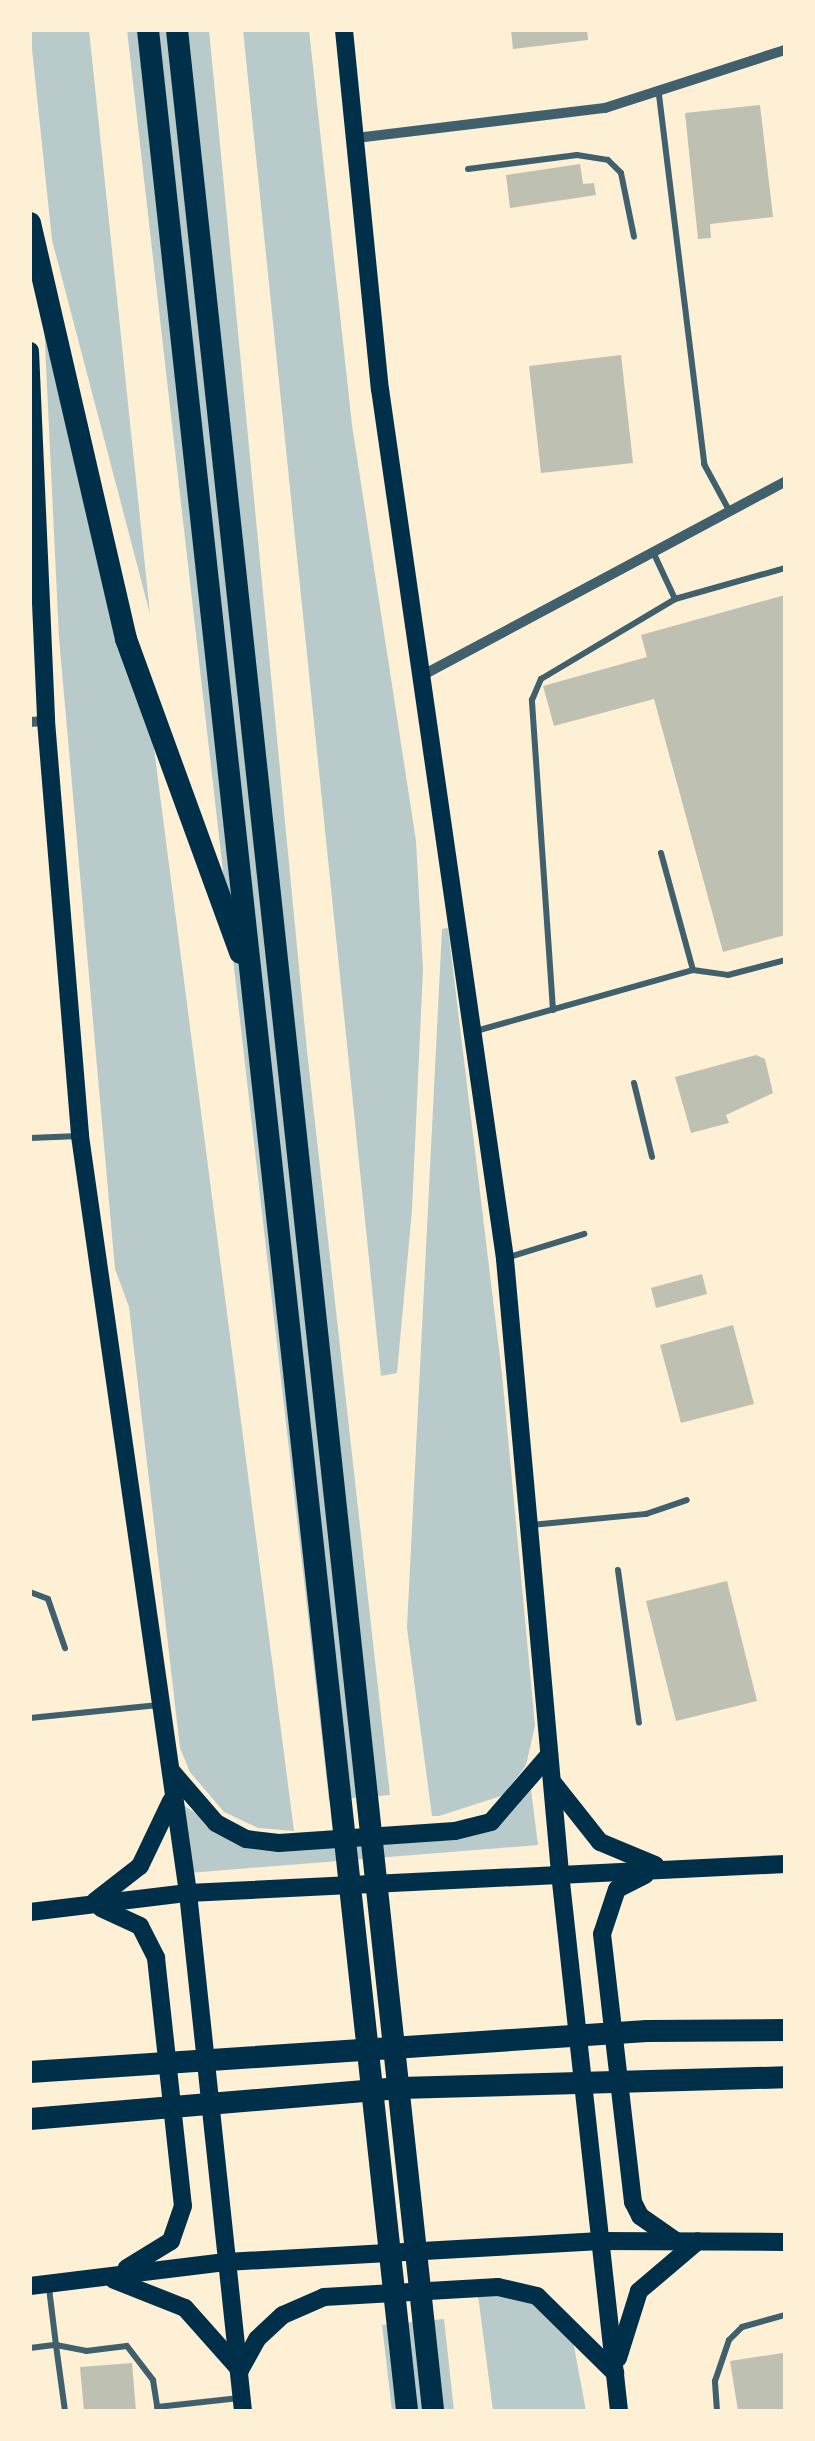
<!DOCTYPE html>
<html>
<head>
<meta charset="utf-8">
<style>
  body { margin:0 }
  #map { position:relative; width:815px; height:2441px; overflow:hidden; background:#fdf0d5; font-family:"Archivo Narrow",sans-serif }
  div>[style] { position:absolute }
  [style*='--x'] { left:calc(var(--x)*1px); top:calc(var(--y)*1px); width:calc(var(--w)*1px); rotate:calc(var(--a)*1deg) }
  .green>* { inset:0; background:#b9caca }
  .building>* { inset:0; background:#bec0b2 }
  .service>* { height:6px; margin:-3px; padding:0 3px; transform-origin:3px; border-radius:3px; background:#3f606c }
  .minor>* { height:10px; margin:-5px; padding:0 5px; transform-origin:5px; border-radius:5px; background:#3f606c }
  .secondary>* { height:18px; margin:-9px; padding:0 9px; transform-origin:9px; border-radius:9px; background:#003049 }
  .motorway>* { height:22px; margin:-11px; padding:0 11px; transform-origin:11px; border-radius:11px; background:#003049 }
  span { translate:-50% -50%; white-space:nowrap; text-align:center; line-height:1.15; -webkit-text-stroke:8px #fdf0d5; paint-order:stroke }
  .frame { position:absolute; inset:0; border:32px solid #fdf0d5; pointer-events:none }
</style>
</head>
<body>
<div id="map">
  <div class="green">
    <i style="clip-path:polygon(30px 30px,89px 30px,150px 614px,52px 240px)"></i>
    <i style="clip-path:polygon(127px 30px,209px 30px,307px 1051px,390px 1795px,329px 1800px)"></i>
    <i style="clip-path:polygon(243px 30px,309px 30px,352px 425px,416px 841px,423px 969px,412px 1210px,397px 1373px,381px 1376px)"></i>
    <i style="clip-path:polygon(44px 323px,149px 710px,294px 1831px,258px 1828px,224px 1812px,190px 1772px,180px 1748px,129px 1307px,115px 1269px,59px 638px)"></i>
    <i style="clip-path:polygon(448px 928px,502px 1374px,535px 1726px,526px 1765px,504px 1795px,439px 1816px,432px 1816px,407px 1628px,442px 929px)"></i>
    <i style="clip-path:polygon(531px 1790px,538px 1845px,189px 1873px,183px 1805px,236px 1839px,438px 1835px,513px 1810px)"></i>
    <i style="clip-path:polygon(494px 2293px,538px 2302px,573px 2341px,586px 2411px,493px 2411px,478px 2295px)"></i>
    <i style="clip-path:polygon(444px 2319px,454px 2411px,392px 2411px,382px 2325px)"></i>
  </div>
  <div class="building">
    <i style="clip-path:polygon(511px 30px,587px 30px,588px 40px,513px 49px)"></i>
    <i style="clip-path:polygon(760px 105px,773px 217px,710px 224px,711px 238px,698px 239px,685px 113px)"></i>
    <i style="clip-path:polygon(580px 164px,583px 184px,594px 183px,596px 195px,510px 208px,506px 175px)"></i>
    <i style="clip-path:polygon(621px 355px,633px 463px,541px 473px,529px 366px)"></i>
    <i style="clip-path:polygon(785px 595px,785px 935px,723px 952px,654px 699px,554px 726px,543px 686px,647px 657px,641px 635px)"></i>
    <i style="clip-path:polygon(756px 1055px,765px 1059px,773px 1093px,726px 1115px,729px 1123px,691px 1133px,675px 1077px)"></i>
    <i style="clip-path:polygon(702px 1274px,707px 1294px,656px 1308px,651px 1288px)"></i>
    <i style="clip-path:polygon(733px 1325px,754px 1404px,681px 1423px,660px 1345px)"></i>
    <i style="clip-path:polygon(727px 1581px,757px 1701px,676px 1721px,646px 1601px)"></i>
    <i style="clip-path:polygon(783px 2353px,785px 2411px,738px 2411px,730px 2361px)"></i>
    <i style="clip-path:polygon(132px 2363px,136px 2411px,84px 2411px,80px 2367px)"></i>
  </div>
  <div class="service">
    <i style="--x:659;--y:95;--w:372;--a:83"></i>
    <i style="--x:704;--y:464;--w:55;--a:61.6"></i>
    <i style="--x:468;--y:169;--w:110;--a:-7.3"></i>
    <i style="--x:577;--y:155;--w:31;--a:9"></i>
    <i style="--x:608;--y:160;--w:18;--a:45"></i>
    <i style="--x:621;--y:173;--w:65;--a:78.5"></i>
    <i style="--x:654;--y:554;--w:50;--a:65"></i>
    <i style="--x:661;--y:853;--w:121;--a:74.7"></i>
    <i style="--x:553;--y:1010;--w:311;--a:-93.9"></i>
    <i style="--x:532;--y:700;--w:23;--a:-67"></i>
    <i style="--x:541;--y:679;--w:156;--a:-30.8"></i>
    <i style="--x:675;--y:599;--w:114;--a:-15.7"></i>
    <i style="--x:476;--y:1031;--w:225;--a:-15.7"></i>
    <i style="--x:693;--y:970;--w:35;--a:8"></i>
    <i style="--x:728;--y:975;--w:59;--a:-14.7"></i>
    <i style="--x:634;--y:1083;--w:76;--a:76.3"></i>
    <i style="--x:30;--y:1138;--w:49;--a:-2.3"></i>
    <i style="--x:506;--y:1258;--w:82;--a:-17.1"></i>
    <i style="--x:531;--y:1525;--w:116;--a:-5.5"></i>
    <i style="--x:646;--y:1514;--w:43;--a:-18.9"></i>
    <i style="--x:618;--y:1570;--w:154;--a:82.2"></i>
    <i style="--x:30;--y:1592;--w:19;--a:21"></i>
    <i style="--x:48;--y:1599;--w:52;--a:70.9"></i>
    <i style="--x:30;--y:1718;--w:129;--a:-5.8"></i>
    <i style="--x:30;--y:2348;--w:26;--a:-7"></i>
    <i style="--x:56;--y:2345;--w:57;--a:-97"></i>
    <i style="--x:157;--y:2407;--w:83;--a:-6.2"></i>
    <i style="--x:65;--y:2411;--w:67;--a:-97.8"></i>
    <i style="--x:56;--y:2345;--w:31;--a:11"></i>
    <i style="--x:86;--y:2351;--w:41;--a:-7"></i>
    <i style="--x:127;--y:2346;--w:43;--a:52.6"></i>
    <i style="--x:153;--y:2380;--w:31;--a:81"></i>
    <i style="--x:717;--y:2411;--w:30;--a:-94"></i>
    <i style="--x:715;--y:2381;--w:43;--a:-71.1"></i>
    <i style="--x:729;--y:2340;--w:18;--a:-45"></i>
    <i style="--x:742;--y:2327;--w:45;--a:-15.6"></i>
  </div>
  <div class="minor">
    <i style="--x:356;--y:138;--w:251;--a:-6.9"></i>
    <i style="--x:605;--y:108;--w:189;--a:-17.9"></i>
    <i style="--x:423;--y:675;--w:410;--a:-28.1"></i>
    <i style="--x:30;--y:722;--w:16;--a:-4"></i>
  </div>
  <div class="secondary">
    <i style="--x:344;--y:30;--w:361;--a:84.3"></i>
    <i style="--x:380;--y:389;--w:879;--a:81.82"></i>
    <i style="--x:505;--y:1259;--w:616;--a:84.88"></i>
    <i style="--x:560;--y:1873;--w:541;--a:83.74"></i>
    <i style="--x:30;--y:351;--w:370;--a:87.5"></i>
    <i style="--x:46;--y:721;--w:416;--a:85.3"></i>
    <i style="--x:80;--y:1136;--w:765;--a:81.88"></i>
    <i style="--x:188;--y:1893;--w:521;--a:83.94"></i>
    <i style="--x:172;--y:1772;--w:67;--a:49.2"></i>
    <i style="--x:216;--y:1823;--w:34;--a:28"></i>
    <i style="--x:246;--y:1839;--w:33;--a:7"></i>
    <i style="--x:279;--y:1843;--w:176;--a:-3.9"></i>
    <i style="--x:455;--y:1831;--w:37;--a:-14"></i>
    <i style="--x:491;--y:1822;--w:89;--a:-49.1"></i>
    <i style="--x:554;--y:1784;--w:74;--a:51.6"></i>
    <i style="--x:600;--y:1842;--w:60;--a:22.7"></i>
    <i style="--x:645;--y:1875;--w:31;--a:153"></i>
    <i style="--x:617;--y:1889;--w:47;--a:108.4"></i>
    <i style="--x:602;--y:1934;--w:270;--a:83.4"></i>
    <i style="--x:633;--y:2202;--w:16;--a:63"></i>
    <i style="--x:640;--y:2216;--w:44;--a:34.8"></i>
    <i style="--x:95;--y:1901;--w:57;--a:-37.9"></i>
    <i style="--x:140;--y:1866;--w:72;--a:-64.5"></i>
    <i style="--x:101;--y:1908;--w:43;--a:24.8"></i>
    <i style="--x:140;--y:1926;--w:36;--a:63"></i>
    <i style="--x:156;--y:1958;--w:249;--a:83.8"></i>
    <i style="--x:183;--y:2206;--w:37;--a:109"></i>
    <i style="--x:171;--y:2241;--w:52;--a:148.5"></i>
    <i style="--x:30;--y:1912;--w:159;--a:-6.9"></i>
    <i style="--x:188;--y:1893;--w:598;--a:-2.78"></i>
    <i style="--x:114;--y:2280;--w:76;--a:21.5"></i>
    <i style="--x:185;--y:2308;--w:83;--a:48.4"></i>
    <i style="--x:240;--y:2370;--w:35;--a:-61"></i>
    <i style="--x:257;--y:2339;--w:35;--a:-43"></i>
    <i style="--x:283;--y:2315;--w:45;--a:-23.7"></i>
    <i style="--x:324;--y:2297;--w:174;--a:-3.3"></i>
    <i style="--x:498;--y:2287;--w:40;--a:13"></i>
    <i style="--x:537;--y:2296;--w:110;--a:44.6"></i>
    <i style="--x:30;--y:2286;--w:197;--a:-7"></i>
    <i style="--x:226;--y:2262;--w:375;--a:-3.2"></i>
    <i style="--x:600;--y:2241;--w:185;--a:0.3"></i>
    <i style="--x:618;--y:2358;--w:70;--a:-72.6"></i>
    <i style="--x:639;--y:2291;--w:77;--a:-40.3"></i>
  </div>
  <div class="motorway">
    <i style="--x:148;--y:30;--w:2395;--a:83.79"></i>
    <i style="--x:177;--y:30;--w:2395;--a:83.86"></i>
    <i style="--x:30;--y:223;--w:427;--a:77"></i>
    <i style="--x:126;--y:639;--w:334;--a:70"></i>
    <i style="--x:30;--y:2072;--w:618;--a:-3.8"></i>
    <i style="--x:647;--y:2031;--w:138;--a:-0.4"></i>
    <i style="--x:30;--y:2119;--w:371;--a:-4.8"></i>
    <i style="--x:400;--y:2088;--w:385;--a:-1.6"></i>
  </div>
  <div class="frame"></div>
</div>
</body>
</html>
